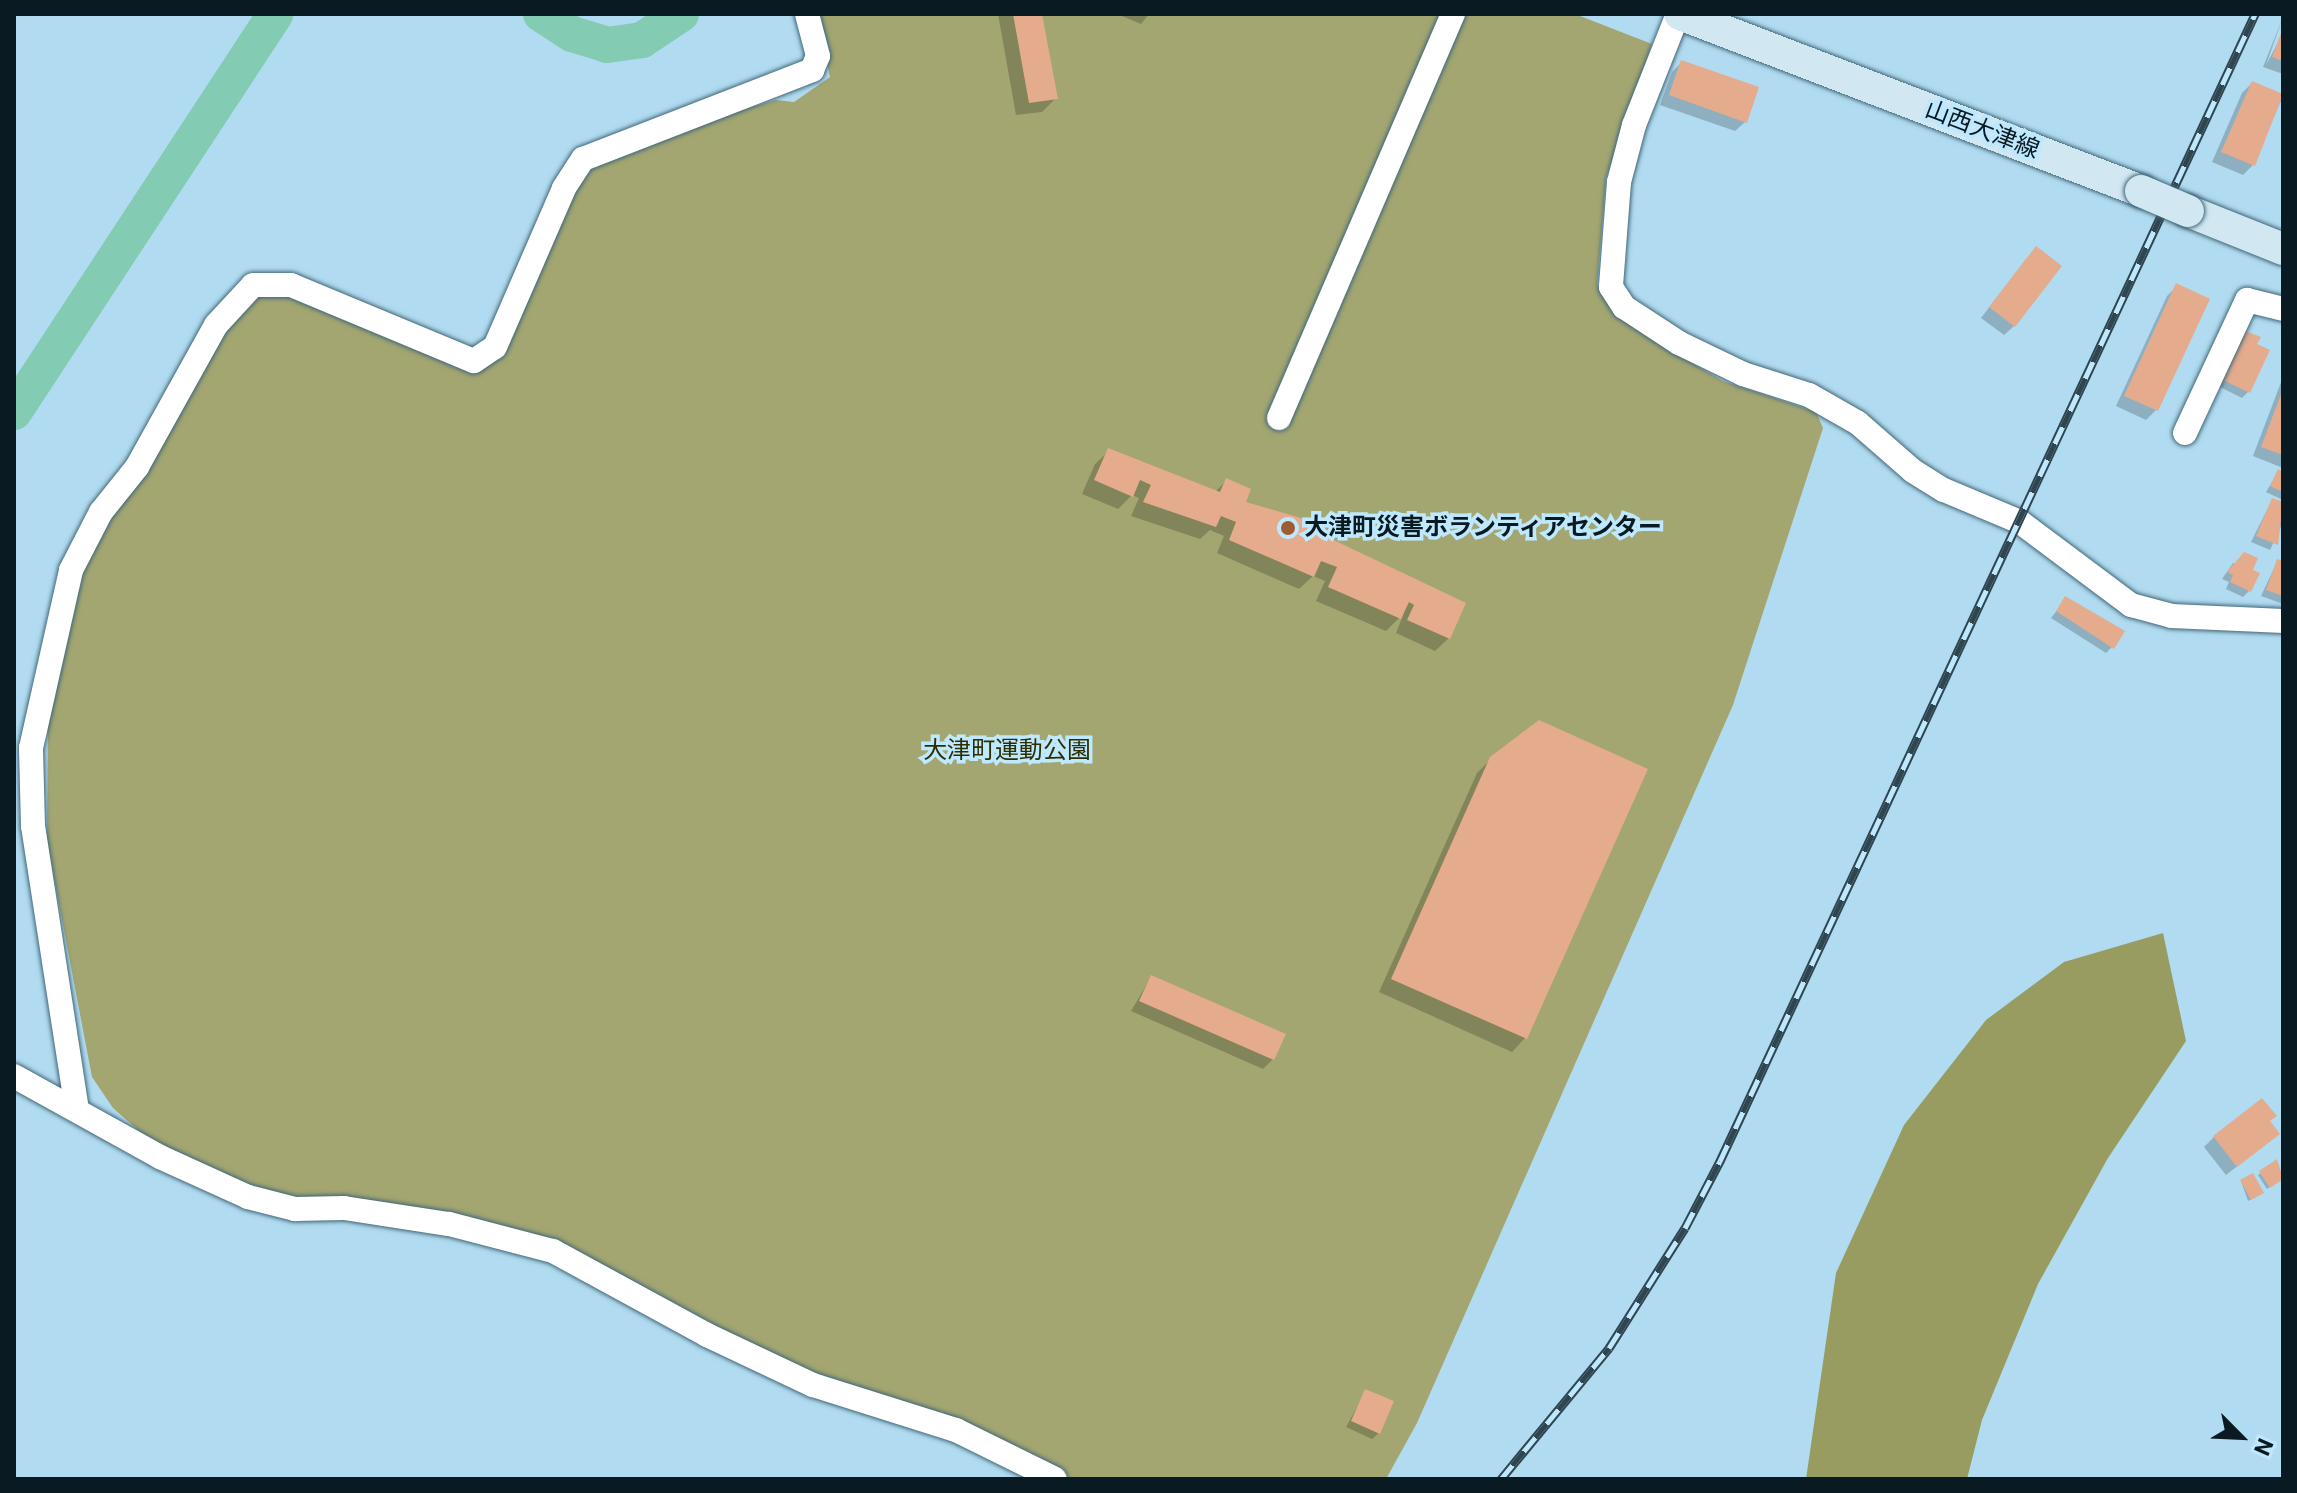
<!DOCTYPE html>
<html>
<head>
<meta charset="utf-8">
<style>
  body { margin:0 }
  #map { position:relative; width:2297px; height:1493px; overflow:hidden; background:#b1dbf0; font-family:Roboto,"Noto Sans JP",sans-serif }
  div>[style] { position:absolute }
  [style*='--x'] { left:calc(var(--x)*1px); top:calc(var(--y)*1px); width:calc(var(--w)*1px); rotate:calc(var(--a)*1deg) }
  .green>* { inset:0; background:#a3a671 }
  .forest>* { inset:0; background:#999c61 }
  .shadow>* { inset:0; background:#0003 }
  .river>* { height:36px; margin:-18px; padding:0 18px; transform-origin:18px; border-radius:18px; background:#84cbb3 }
  .building>* { inset:0; background:#e4ac8c }
  .roads { filter:drop-shadow(0 0 2px #416779) drop-shadow(0 0 2px #416779) }
  .street>* { height:24px; margin:-12px; padding:0 12px; transform-origin:12px; border-radius:12px; background:#fff }
  .secondary>* { height:32px; margin:-16px; padding:0 16px; transform-origin:16px; border-radius:16px; background:#d1e7f2 }
  .rail>* { height:9px; margin-top:-4.5px; transform-origin:0; background:repeating-linear-gradient(90deg,#bee8fd 0 18px,#2f4550 0 36px); box-sizing:border-box; border-block:2px solid #2f4550 }
  .bridges { filter:drop-shadow(0 0 2px #416779) drop-shadow(0 0 2px #416779) }
  .secondary-bridge>* { height:32px; margin:-16px; padding:0 16px; transform-origin:16px; border-radius:16px; background:#d1e7f2 }
  .dots>* { width:22px; height:22px; translate:-50% -50%; box-sizing:border-box; border:4px solid #bee8fd; border-radius:50% }
  span { translate:-50% -50%; white-space:nowrap; text-align:center; line-height:1.15; -webkit-text-stroke:7px #bee8fd; paint-order:stroke }
  .street-label { font-size:24px; color:#0a1a22 }
  .poi-label { font-size:24px; color:#0a1a22; font-weight:700 }
  .left { translate:0 -50%; text-align:left }
  .park-label { font-size:24px; color:#2d2e00 }
  .frame { position:absolute; inset:0; border:16px solid #0a1a22; pointer-events:none }
  .north { position:absolute; left:2201px; top:1397px; width:80px; height:80px; -webkit-text-stroke:6px #bee8fd; paint-order:stroke; rotate:114deg; font-size:22px; font-weight:700; line-height:32px; text-align:center; color:#0a1a22 }
  .north::after { content:''; display:block; margin:auto; width:28px; height:36px; background:#0a1a22; clip-path:polygon(50% 0,100% 100%,50% 72%,0 100%) }
</style>
</head>
<body>
<div id="map">
  <div class="green">
    <i style="clip-path:polygon(816px 14px,1575px 14px,1652px 44px,1606px 178px,1597px 286px,1617px 314px,1661px 345px,1723px 381px,1816px 412px,1823px 428px,1733px 705px,1417px 1423px,1386px 1479px,1072px 1479px,977px 1429px,880px 1402px,749px 1343px,588px 1257px,281px 1200px,164px 1153px,113px 1108px,92px 1077px,47px 841px,48px 720px,74px 592px,101px 530px,235px 313px,262px 293px,277px 291px,482px 370px,582px 178px,601px 159px,674px 130px,776px 100px,794px 102px,830px 77px)"></i>
  </div>
  <div class="forest">
    <i style="clip-path:polygon(2163px 933px,2186px 1041px,2108px 1158px,2038px 1284px,1982px 1420px,1967px 1479px,1806px 1479px,1836px 1273px,1904px 1125px,1986px 1020px,2064px 962px)"></i>
  </div>
  <div class="shadow">
    <i style="clip-path:polygon(998px 14px,1040px 14px,1056px 98px,1042px 112px,1016px 115px)"></i>
    <i style="clip-path:polygon(1117px 14px,1149px 14px,1141px 24px)"></i>
    <i style="clip-path:polygon(2283px 17px,2266px 65px,2283px 33px,2283px 74px,2263px 67px)"></i>
    <i style="clip-path:polygon(1682px 62px,1745px 122px,1735px 131px,1660px 105px,1672px 72px)"></i>
    <i style="clip-path:polygon(2252px 83px,2283px 96px,2253px 165px,2243px 175px,2212px 162px,2242px 93px)"></i>
    <i style="clip-path:polygon(2027px 258px,2014px 326px,2004px 335px,1981px 318px)"></i>
    <i style="clip-path:polygon(2177px 286px,2156px 410px,2146px 420px,2116px 406px,2167px 296px)"></i>
    <i style="clip-path:polygon(2247px 333px,2255px 345px,2248px 392px,2242px 398px,2218px 386px)"></i>
    <i style="clip-path:polygon(2283px 377px,2283px 468px,2253px 456px)"></i>
    <i style="clip-path:polygon(1109px 451px,1215px 492px,1226px 481px,1243px 503px,1463px 604px,1449px 638px,1435px 651px,1396px 633px,1404px 613px,1386px 631px,1316px 601px,1325px 581px,1313px 576px,1299px 589px,1217px 553px,1224px 536px,1210px 530px,1200px 539px,1131px 516px,1139px 498px,1132px 495px,1118px 509px,1082px 494px,1095px 464px)"></i>
    <i style="clip-path:polygon(2278px 472px,2283px 474px,2283px 500px,2266px 492px)"></i>
    <i style="clip-path:polygon(2272px 500px,2283px 504px,2283px 522px,2270px 550px,2251px 542px)"></i>
    <i style="clip-path:polygon(2277px 562px,2283px 565px,2283px 604px,2261px 596px)"></i>
    <i style="clip-path:polygon(2233px 563px,2250px 571px,2249px 591px,2243px 597px,2226px 589px,2229px 582px,2222px 579px)"></i>
    <i style="clip-path:polygon(2066px 599px,2112px 647px,2106px 653px,2051px 618px)"></i>
    <i style="clip-path:polygon(1492px 758px,1525px 1038px,1512px 1052px,1379px 992px,1477px 773px)"></i>
    <i style="clip-path:polygon(1151px 977px,1273px 1059px,1263px 1069px,1131px 1011px)"></i>
    <i style="clip-path:polygon(2268px 1122px,2267px 1143px,2226px 1175px,2204px 1147px,2214px 1137px)"></i>
    <i style="clip-path:polygon(2277px 1162px,2283px 1177px,2267px 1189px,2258px 1175px)"></i>
    <i style="clip-path:polygon(2241px 1181px,2259px 1195px,2248px 1201px)"></i>
    <i style="clip-path:polygon(1366px 1391px,1379px 1433px,1372px 1439px,1346px 1427px)"></i>
  </div>
  <div class="river">
    <i style="--x:541;--y:14;--w:37;--a:33"></i>
    <i style="--x:572;--y:34;--w:37;--a:17"></i>
    <i style="--x:607;--y:45;--w:35;--a:-8"></i>
    <i style="--x:642;--y:40;--w:47;--a:-33.7"></i>
    <i style="--x:14;--y:412;--w:476;--a:-56.7"></i>
  </div>
  <div class="building">
    <i style="clip-path:polygon(1013px 14px,1042px 14px,1058px 99px,1029px 103px)"></i>
    <i style="clip-path:polygon(2283px 28px,2283px 61px,2272px 57px)"></i>
    <i style="clip-path:polygon(1681px 60px,1759px 87px,1747px 123px,1669px 95px)"></i>
    <i style="clip-path:polygon(2252px 81px,2283px 94px,2255px 166px,2221px 152px)"></i>
    <i style="clip-path:polygon(2036px 246px,2062px 266px,2015px 327px,1989px 307px)"></i>
    <i style="clip-path:polygon(2176px 283px,2210px 299px,2158px 411px,2124px 396px)"></i>
    <i style="clip-path:polygon(2246px 331px,2261px 337px,2257px 344px,2270px 350px,2250px 393px,2223px 380px)"></i>
    <i style="clip-path:polygon(2283px 389px,2283px 455px,2261px 447px)"></i>
    <i style="clip-path:polygon(1108px 448px,1220px 492px,1226px 478px,1251px 489px,1246px 502px,1301px 518px,1321px 534px,1466px 603px,1450px 639px,1407px 620px,1414px 605px,1409px 602px,1401px 619px,1328px 587px,1337px 567px,1321px 561px,1314px 577px,1229px 540px,1236px 522px,1221px 516px,1216px 527px,1143px 502px,1151px 485px,1140px 480px,1133px 497px,1094px 480px)"></i>
    <i style="clip-path:polygon(2278px 469px,2283px 472px,2283px 492px,2270px 486px)"></i>
    <i style="clip-path:polygon(2272px 498px,2283px 502px,2278px 545px,2256px 536px)"></i>
    <i style="clip-path:polygon(2244px 552px,2258px 558px,2253px 570px,2260px 573px,2251px 592px,2230px 582px,2233px 575px,2227px 572px)"></i>
    <i style="clip-path:polygon(2277px 559px,2283px 561px,2283px 596px,2266px 590px)"></i>
    <i style="clip-path:polygon(2065px 596px,2125px 631px,2114px 649px,2056px 611px)"></i>
    <i style="clip-path:polygon(1539px 720px,1648px 769px,1527px 1039px,1391px 979px,1490px 757px)"></i>
    <i style="clip-path:polygon(1151px 975px,1286px 1034px,1274px 1060px,1139px 1001px)"></i>
    <i style="clip-path:polygon(2262px 1098px,2277px 1116px,2270px 1121px,2280px 1134px,2237px 1167px,2213px 1136px)"></i>
    <i style="clip-path:polygon(2277px 1159px,2283px 1179px,2270px 1188px,2259px 1171px)"></i>
    <i style="clip-path:polygon(2253px 1173px,2264px 1193px,2251px 1200px,2240px 1180px)"></i>
    <i style="clip-path:polygon(1365px 1389px,1394px 1401px,1380px 1434px,1351px 1421px)"></i>
  </div>
  <div class="roads">
    <div class="street">
      <i style="--x:1678;--y:14;--w:119;--a:111.6"></i>
      <i style="--x:1634;--y:125;--w:59;--a:104.7"></i>
      <i style="--x:1619;--y:182;--w:105;--a:94.4"></i>
      <i style="--x:1611;--y:287;--w:24;--a:57"></i>
      <i style="--x:1624;--y:307;--w:66;--a:33.2"></i>
      <i style="--x:1679;--y:343;--w:71;--a:25.8"></i>
      <i style="--x:1743;--y:374;--w:69;--a:17.7"></i>
      <i style="--x:1809;--y:395;--w:56;--a:29.7"></i>
      <i style="--x:1858;--y:423;--w:73;--a:41.1"></i>
      <i style="--x:1913;--y:471;--w:36;--a:32"></i>
      <i style="--x:1944;--y:490;--w:82;--a:22.8"></i>
      <i style="--x:2020;--y:522;--w:139;--a:36.8"></i>
      <i style="--x:2131;--y:605;--w:42;--a:15"></i>
      <i style="--x:2172;--y:616;--w:111;--a:2.6"></i>
      <i style="--x:1279;--y:418;--w:440;--a:-66.7"></i>
      <i style="--x:2185;--y:433;--w:147;--a:-65"></i>
      <i style="--x:2247;--y:300;--w:37;--a:14"></i>
      <i style="--x:14;--y:1076;--w:167;--a:29"></i>
      <i style="--x:160;--y:1157;--w:97;--a:24.4"></i>
      <i style="--x:248;--y:1197;--w:49;--a:14.3"></i>
      <i style="--x:295;--y:1209;--w:49;--a:-1.2"></i>
      <i style="--x:344;--y:1208;--w:106;--a:8.7"></i>
      <i style="--x:449;--y:1224;--w:107;--a:14.6"></i>
      <i style="--x:553;--y:1251;--w:175;--a:28.6"></i>
      <i style="--x:707;--y:1335;--w:117;--a:25.3"></i>
      <i style="--x:813;--y:1385;--w:150;--a:17.5"></i>
      <i style="--x:956;--y:1430;--w:110;--a:26.3"></i>
      <i style="--x:77;--y:1110;--w:287;--a:-98.8"></i>
      <i style="--x:33;--y:826;--w:78;--a:-91.5"></i>
      <i style="--x:31;--y:748;--w:182;--a:-77.3"></i>
      <i style="--x:71;--y:570;--w:65;--a:-62.7"></i>
      <i style="--x:101;--y:512;--w:58;--a:-51.3"></i>
      <i style="--x:137;--y:467;--w:162;--a:-60.9"></i>
      <i style="--x:216;--y:325;--w:54;--a:-47.2"></i>
      <i style="--x:253;--y:285;--w:38;--a:0"></i>
      <i style="--x:291;--y:285;--w:198;--a:22.6"></i>
      <i style="--x:474;--y:361;--w:25;--a:-34"></i>
      <i style="--x:495;--y:347;--w:173;--a:-66.5"></i>
      <i style="--x:564;--y:188;--w:35;--a:-57"></i>
      <i style="--x:583;--y:159;--w:246;--a:-21.2"></i>
      <i style="--x:812;--y:70;--w:15;--a:-67"></i>
      <i style="--x:818;--y:56;--w:43;--a:-104.7"></i>
    </div>
    <div class="secondary">
      <i style="--x:1680;--y:14;--w:494;--a:21"></i>
      <i style="--x:2188;--y:211;--w:102;--a:21.8"></i>
    </div>
  </div>
  <div class="rail">
    <i style="--x:1501;--y:1479;--w:170;--a:-50.5"></i>
    <i style="--x:1609;--y:1348;--w:142;--a:-57.7"></i>
    <i style="--x:1685;--y:1228;--w:76;--a:-62.4"></i>
    <i style="--x:1720;--y:1161;--w:1266;--a:-64.99"></i>
  </div>
  <div class="bridges">
    <div class="secondary-bridge">
      <i style="--x:2141;--y:191;--w:51;--a:23.1"></i>
    </div>
  </div>
  <div class="dots">
    <i style="left:1288px;top:528px;background:#a15b30"></i>
  </div>
  <div class="street-label">
    <span style="left:1982px;top:130px;rotate:21deg">山西大津線</span>
  </div>
  <div class="poi-label">
    <span class="left" style="left:1304px;top:528px">大津町災害ボランティアセンター</span>
  </div>
  <div class="park-label">
    <span style="left:1007px;top:751px">大津町運動公園</span>
  </div>
  <div class="frame"></div>
  <div class="north">N</div>
</div>
</body>
</html>
